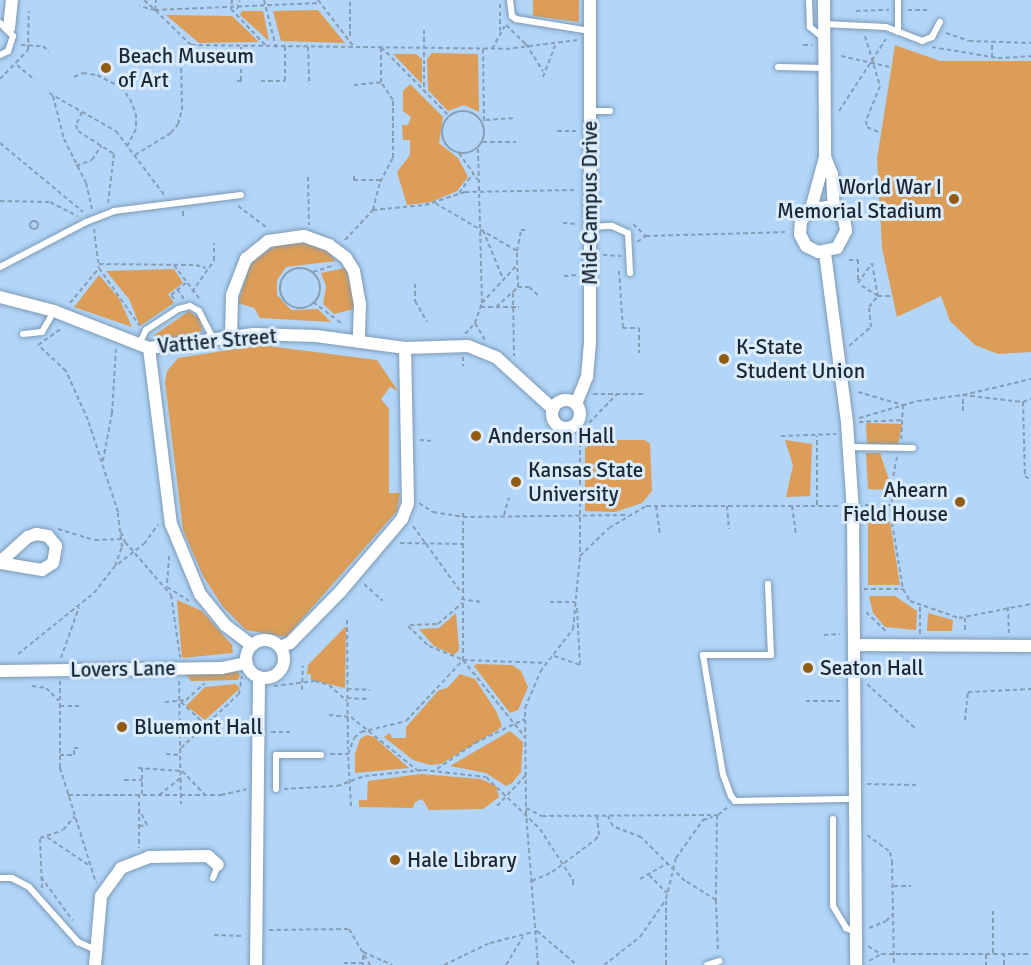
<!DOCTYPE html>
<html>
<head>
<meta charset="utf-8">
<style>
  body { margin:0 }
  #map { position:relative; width:1031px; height:965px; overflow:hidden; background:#c2e0fe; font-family:Signika,sans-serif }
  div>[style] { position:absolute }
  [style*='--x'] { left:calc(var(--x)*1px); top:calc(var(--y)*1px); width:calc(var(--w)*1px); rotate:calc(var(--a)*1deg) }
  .built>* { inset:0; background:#b2d5f8 }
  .green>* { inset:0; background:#db9d57 }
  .path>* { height:2px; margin-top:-1px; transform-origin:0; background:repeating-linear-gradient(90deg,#869eb5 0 4.5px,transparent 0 7.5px) }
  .path>.ring { margin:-1px; padding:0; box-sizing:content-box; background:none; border:2px solid #869eb5; border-radius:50% }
  .roads { filter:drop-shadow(0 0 2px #7d9ab5) drop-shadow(0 0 2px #7d9ab5) }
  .lane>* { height:6px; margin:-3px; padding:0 3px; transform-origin:3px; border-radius:3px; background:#fff }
  .street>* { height:12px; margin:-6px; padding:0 6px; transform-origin:6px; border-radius:6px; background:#fff }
  .street>.ring { margin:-6px; padding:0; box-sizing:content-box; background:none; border:12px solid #fff; border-radius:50% }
  .dots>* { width:16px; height:16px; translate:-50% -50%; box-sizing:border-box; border:3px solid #daecfe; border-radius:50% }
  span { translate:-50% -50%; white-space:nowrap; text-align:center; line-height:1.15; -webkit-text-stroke:6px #daecfe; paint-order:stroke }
  .poi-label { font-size:21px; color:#1b2732 }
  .left { translate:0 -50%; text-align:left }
  .right { translate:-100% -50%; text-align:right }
  .street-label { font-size:21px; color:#1b2732 }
</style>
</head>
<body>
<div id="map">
  <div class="built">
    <i style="clip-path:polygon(0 0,1031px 0,1031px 965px,0 965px)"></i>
  </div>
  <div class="green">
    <i style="clip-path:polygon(533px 0,579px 0,579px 22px,533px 16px)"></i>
    <i style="clip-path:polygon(318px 10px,345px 43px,281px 41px,273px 11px)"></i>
    <i style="clip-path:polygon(242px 11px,263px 11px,269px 41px,240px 15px)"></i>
    <i style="clip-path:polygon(166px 15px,232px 16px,259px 42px,199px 43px)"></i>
    <i style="clip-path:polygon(895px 45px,940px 61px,1031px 61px,1031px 352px,998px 354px,975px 345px,950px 321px,941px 296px,897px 317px,882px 248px,877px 159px)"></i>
    <i style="clip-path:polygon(432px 53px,478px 54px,479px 112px,464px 105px,448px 111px,428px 90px,427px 59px)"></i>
    <i style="clip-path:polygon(393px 54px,416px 54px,422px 59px,422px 84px)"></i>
    <i style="clip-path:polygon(410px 84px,443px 117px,439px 143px,458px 158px,468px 177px,457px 191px,431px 202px,407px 205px,397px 172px,410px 155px,410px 140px,403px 140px,402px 125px,408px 125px,411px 117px,403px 111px,403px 91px)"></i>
    <i style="clip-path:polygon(301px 242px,324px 248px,336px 261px,286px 267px,277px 280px,277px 295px,291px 310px,318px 309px,331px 322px,260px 318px,254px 308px,238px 303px,249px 267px,255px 260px,275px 246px)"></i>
    <i style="clip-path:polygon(345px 268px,352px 283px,354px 309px,334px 314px,323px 304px,326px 286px,321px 273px)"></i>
    <i style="clip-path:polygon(174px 269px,183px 283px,168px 294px,174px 303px,140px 326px,129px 299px,106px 271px)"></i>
    <i style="clip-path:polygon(99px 275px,119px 298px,132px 327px,74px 307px)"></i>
    <i style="clip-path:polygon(189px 311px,200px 319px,202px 331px,177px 338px,153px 336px)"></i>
    <i style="clip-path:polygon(260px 345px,377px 360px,398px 391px,390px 387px,381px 399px,389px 409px,389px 493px,400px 493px,397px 511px,286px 637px,246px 630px,223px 607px,203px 576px,183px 530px,165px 382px,167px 371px,178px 358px)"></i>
    <i style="clip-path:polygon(866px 423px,902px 424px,898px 445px,867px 446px)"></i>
    <i style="clip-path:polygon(598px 440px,645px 440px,650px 444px,652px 491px,642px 503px,615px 512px,585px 511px,585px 448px)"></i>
    <i style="clip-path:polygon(785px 440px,812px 444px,810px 496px,786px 497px,793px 465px)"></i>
    <i style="clip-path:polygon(866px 453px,880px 453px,890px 483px,888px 490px,868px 489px)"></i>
    <i style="clip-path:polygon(868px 520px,890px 522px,900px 585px,868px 585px)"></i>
    <i style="clip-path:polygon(869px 596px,895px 596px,917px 611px,916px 630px,885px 627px,873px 613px)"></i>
    <i style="clip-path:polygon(177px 600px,202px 611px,232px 645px,233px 653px,182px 658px)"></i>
    <i style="clip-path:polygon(456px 613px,459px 650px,454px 655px,434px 646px,419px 629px,439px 628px)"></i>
    <i style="clip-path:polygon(928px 613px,953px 620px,952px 631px,927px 631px)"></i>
    <i style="clip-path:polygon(346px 626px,345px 688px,311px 680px,311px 674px,307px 674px,308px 665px)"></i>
    <i style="clip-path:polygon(477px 664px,512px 665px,521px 671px,528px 687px,518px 710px,510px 713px,474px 666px)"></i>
    <i style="clip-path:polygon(235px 669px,240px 675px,238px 680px,191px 681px,186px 675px)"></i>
    <i style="clip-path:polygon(460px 674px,475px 679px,496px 711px,502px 726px,499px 729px,441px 764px,430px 765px,413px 760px,384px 737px,390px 733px,392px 738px,406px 738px,406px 727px,439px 690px,447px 688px)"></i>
    <i style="clip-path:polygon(236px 684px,240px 688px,236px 692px,205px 720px,186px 706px,205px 687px)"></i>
    <i style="clip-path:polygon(510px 731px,523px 742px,521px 772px,512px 783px,506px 786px,486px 773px,450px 766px)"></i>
    <i style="clip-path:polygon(367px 735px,374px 737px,409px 768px,355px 773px,355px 754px,360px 739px)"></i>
    <i style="clip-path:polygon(421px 774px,481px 779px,496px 786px,499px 797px,483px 809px,429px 810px,422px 799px,415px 802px,413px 808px,359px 807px,359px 800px,367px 800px,368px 781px)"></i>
  </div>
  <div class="path">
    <i style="--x:144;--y:0;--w:15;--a:42"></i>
    <i style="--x:155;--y:10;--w:165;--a:-2.4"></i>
    <i style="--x:232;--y:0;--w:9;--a:96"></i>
    <i style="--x:231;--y:9;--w:52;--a:46.5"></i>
    <i style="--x:264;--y:0;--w:49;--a:75.7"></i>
    <i style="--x:318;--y:0;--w:59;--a:52.5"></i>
    <i style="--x:500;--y:4;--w:27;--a:90"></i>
    <i style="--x:237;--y:9;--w:9;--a:-72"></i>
    <i style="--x:155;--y:10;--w:10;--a:-84"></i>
    <i style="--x:908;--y:10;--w:21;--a:0"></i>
    <i style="--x:856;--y:11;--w:33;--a:-2"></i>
    <i style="--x:506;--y:25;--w:28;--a:44"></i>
    <i style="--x:526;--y:44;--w:32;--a:58"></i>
    <i style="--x:424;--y:30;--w:61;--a:90"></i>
    <i style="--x:946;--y:33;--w:24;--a:19"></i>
    <i style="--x:969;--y:41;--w:62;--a:1.8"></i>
    <i style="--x:350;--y:36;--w:36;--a:-90"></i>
    <i style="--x:865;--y:36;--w:52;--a:73.3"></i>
    <i style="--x:880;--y:86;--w:38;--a:112"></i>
    <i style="--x:866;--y:121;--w:6;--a:81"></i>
    <i style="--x:867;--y:127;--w:12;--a:24"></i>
    <i style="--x:21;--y:45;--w:22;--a:3"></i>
    <i style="--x:43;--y:46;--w:8;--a:45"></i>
    <i style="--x:191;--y:45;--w:315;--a:0.7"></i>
    <i style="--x:506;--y:49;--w:72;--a:-7.2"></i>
    <i style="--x:803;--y:45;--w:9;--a:0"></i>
    <i style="--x:308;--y:47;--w:38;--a:88"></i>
    <i style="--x:932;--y:47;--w:67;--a:9.5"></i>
    <i style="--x:998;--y:58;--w:33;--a:-3"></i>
    <i style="--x:483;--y:49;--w:74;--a:89.2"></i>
    <i style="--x:492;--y:49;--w:26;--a:-61"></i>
    <i style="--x:841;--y:56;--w:50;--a:12.7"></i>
    <i style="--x:992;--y:57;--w:15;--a:-90"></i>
    <i style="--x:17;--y:65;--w:23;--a:40"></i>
    <i style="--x:74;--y:77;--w:10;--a:-24"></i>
    <i style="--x:83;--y:73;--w:14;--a:8"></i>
    <i style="--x:97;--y:75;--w:27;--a:27"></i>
    <i style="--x:121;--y:87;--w:15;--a:53"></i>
    <i style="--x:130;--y:99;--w:16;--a:68"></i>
    <i style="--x:136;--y:114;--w:15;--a:90"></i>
    <i style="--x:136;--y:129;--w:18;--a:117"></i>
    <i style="--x:543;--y:77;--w:34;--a:-69"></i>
    <i style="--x:0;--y:79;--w:40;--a:-46"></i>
    <i style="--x:28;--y:50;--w:39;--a:-89"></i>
    <i style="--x:237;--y:81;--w:7;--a:0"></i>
    <i style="--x:241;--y:81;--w:34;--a:-90"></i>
    <i style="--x:261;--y:81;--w:24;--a:0"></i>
    <i style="--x:285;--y:81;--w:34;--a:-90"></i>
    <i style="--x:354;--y:85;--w:27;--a:-6"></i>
    <i style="--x:49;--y:93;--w:77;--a:29.6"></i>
    <i style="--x:116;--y:131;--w:81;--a:53"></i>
    <i style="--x:53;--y:96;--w:44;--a:75.7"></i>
    <i style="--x:64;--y:139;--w:49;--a:63.4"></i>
    <i style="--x:86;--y:183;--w:27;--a:77"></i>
    <i class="ring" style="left:442px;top:111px;width:40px;height:40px"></i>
    <i style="--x:839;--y:111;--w:86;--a:-56.9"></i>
    <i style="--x:82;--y:112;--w:14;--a:115"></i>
    <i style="--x:76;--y:125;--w:6;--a:72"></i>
    <i style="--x:78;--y:131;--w:43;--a:32.6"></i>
    <i style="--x:114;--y:154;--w:49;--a:97"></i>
    <i style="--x:486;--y:120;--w:30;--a:-4"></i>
    <i style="--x:557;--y:131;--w:21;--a:0"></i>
    <i style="--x:483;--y:142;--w:33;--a:0"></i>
    <i style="--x:0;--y:143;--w:108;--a:39.7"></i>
    <i style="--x:459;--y:153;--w:33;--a:55"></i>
    <i style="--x:135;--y:155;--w:42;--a:-31.4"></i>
    <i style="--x:171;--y:133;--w:11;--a:-52"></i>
    <i style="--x:178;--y:124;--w:15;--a:-74"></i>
    <i style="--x:182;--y:110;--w:53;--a:-91.1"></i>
    <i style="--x:181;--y:57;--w:16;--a:-50"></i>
    <i style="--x:191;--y:45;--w:50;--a:-135.8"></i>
    <i style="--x:155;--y:10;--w:16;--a:-166"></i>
    <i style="--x:76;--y:166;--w:17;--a:-21"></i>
    <i style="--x:92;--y:160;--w:17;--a:-57"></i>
    <i style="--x:354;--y:176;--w:4;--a:90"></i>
    <i style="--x:354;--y:180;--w:27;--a:0"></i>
    <i style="--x:308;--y:177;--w:48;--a:88.8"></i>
    <i style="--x:459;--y:193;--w:24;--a:-54"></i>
    <i style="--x:0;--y:201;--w:50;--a:1.1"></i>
    <i style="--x:50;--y:202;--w:31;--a:27"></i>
    <i style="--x:435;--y:203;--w:95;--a:30.3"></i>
    <i style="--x:238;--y:206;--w:36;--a:37"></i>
    <i style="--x:373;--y:210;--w:52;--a:-5.5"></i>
    <i style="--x:425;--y:205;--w:42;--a:-18"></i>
    <i style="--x:465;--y:192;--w:112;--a:-1"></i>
    <i style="--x:183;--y:211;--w:6;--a:90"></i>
    <i class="ring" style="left:30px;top:221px;width:6px;height:6px"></i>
    <i style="--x:563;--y:223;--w:15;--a:4"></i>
    <i style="--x:633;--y:224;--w:18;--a:43"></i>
    <i style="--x:94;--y:229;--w:39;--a:83"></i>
    <i style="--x:99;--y:268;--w:70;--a:54.9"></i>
    <i style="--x:483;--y:230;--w:53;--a:67.8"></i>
    <i style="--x:345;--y:240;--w:41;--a:-47"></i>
    <i style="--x:373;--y:210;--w:29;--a:-76"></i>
    <i style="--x:380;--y:182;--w:27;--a:-62"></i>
    <i style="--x:393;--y:158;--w:58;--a:-90"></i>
    <i style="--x:393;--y:100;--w:22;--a:-124"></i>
    <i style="--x:381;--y:82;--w:35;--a:-90"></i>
    <i style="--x:381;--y:47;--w:97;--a:45.4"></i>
    <i style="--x:637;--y:242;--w:11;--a:-34"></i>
    <i style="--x:646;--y:236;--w:139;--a:-1.6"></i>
    <i style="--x:603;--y:255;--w:18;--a:3"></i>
    <i style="--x:849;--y:260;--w:9;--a:0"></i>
    <i style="--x:858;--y:260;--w:23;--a:90"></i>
    <i style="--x:858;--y:283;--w:24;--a:-55"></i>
    <i style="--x:872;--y:263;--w:34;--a:80"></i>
    <i style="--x:878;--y:296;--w:14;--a:0"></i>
    <i style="--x:99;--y:264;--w:97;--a:0.6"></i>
    <i style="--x:196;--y:265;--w:10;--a:17"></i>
    <i style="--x:174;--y:265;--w:45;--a:53.1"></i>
    <i class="ring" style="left:280px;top:268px;width:38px;height:38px"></i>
    <i style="--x:619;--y:271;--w:57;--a:86"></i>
    <i style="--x:623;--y:328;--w:16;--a:0"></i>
    <i style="--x:639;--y:328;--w:25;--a:90"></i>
    <i style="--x:313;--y:272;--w:23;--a:-18"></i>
    <i style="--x:564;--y:276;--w:14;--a:-4"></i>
    <i style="--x:415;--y:284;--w:17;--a:90"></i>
    <i style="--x:415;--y:301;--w:24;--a:60"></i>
    <i style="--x:518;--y:287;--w:11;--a:0"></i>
    <i style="--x:529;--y:287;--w:12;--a:42"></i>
    <i style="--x:177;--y:289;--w:12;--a:55"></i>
    <i style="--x:192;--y:292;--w:39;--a:-55"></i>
    <i style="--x:214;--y:260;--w:17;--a:-90"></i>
    <i style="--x:513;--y:293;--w:63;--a:89.1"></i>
    <i style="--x:174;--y:299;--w:5;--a:-127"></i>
    <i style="--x:171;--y:295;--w:19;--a:-39"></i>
    <i style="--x:313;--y:302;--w:35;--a:37"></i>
    <i style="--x:70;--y:303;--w:45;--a:-50.4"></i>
    <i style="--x:482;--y:303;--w:52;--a:-47.4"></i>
    <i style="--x:481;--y:307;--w:38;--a:0"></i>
    <i style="--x:496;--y:307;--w:30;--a:-42"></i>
    <i style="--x:518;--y:287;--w:36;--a:-92"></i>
    <i style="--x:517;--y:251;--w:21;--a:-79"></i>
    <i style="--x:521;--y:230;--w:4;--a:0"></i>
    <i style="--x:475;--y:323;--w:20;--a:60"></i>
    <i style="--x:465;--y:334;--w:15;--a:-48"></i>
    <i style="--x:475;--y:323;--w:21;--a:-71"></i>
    <i style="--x:482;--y:303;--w:155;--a:-91.5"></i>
    <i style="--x:38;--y:345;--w:29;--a:-35"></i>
    <i style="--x:849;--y:346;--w:29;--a:-41"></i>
    <i style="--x:871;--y:327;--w:20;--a:-96"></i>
    <i style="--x:869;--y:307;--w:14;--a:-51"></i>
    <i style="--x:878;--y:296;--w:22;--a:-148"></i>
    <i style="--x:463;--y:357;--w:9;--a:90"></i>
    <i style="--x:858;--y:392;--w:47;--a:16.1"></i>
    <i style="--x:903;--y:405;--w:35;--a:93"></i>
    <i style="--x:593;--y:394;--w:50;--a:0"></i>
    <i style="--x:1023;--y:402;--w:9;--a:-21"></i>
    <i style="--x:963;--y:411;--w:16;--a:-90"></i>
    <i style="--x:963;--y:395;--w:60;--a:6.7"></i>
    <i style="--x:1023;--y:402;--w:74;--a:88.5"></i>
    <i style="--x:1025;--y:476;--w:7;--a:34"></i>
    <i style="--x:859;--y:418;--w:61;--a:-16.1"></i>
    <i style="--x:918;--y:401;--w:45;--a:-7.6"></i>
    <i style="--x:963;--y:395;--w:70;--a:-13.2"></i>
    <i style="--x:859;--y:422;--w:45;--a:-2.5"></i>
    <i style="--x:589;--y:423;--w:40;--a:-46"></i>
    <i style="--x:580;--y:435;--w:121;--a:90"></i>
    <i style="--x:781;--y:436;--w:55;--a:-2.1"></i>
    <i style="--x:420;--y:440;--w:11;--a:5"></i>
    <i style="--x:897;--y:457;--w:26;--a:101"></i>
    <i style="--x:892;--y:483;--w:40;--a:90"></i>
    <i style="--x:892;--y:523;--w:67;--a:80.5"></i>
    <i style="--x:903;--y:589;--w:14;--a:60"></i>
    <i style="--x:910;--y:601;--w:52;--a:19.1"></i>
    <i style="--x:959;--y:618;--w:73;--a:-11"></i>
    <i style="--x:103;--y:461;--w:49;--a:-79.4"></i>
    <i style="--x:112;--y:413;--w:65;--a:-86.5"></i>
    <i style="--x:419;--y:503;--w:17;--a:33"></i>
    <i style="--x:433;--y:512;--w:30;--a:9"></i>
    <i style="--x:463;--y:517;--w:163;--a:-0.7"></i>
    <i style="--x:817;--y:505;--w:69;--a:-90"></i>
    <i style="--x:865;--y:505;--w:38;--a:0"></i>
    <i style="--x:656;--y:506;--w:27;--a:82"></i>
    <i style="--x:727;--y:506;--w:23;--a:85"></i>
    <i style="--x:792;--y:506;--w:27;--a:82"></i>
    <i style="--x:463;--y:513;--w:147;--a:90"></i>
    <i style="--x:463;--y:660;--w:99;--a:51.2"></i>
    <i style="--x:504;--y:515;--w:18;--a:-74"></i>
    <i style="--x:413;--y:526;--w:82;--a:54"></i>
    <i style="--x:58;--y:529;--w:39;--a:17"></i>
    <i style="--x:95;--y:540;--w:26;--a:-2"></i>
    <i style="--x:121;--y:532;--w:11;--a:68"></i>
    <i style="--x:125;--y:542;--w:70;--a:49"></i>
    <i style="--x:171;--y:595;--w:63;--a:81.7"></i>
    <i style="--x:400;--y:543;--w:63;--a:0.9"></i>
    <i style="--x:169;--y:556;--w:31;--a:94"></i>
    <i style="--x:167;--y:587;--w:26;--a:32"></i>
    <i style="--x:118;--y:564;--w:33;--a:-38"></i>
    <i style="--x:144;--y:544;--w:24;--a:-54"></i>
    <i style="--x:364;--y:584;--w:25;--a:42"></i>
    <i style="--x:864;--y:589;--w:39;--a:0"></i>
    <i style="--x:461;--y:599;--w:21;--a:8"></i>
    <i style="--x:550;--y:602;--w:25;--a:0"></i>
    <i style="--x:920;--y:607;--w:28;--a:90"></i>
    <i style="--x:1008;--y:607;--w:26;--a:88"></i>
    <i style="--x:866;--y:612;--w:30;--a:44"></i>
    <i style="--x:965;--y:618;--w:15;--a:90"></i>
    <i style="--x:347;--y:620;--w:129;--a:89.6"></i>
    <i style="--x:410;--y:625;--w:28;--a:-2"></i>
    <i style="--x:438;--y:624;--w:32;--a:-41"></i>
    <i style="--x:408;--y:626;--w:29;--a:44"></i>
    <i style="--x:429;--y:646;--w:37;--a:22"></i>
    <i style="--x:463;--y:660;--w:84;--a:2"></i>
    <i style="--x:824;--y:635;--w:16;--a:-4"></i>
    <i style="--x:18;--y:654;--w:97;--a:-38.8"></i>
    <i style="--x:94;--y:593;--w:34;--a:-52"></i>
    <i style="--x:115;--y:566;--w:20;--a:-70"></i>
    <i style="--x:122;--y:547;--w:35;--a:-97"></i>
    <i style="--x:118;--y:512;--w:97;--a:-108.1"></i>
    <i style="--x:88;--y:420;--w:54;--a:-114.2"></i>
    <i style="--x:66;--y:371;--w:38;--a:-137"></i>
    <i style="--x:554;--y:656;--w:28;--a:19"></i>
    <i style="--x:580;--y:665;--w:58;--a:-93"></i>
    <i style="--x:61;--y:658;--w:54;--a:-70.6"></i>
    <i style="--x:60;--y:681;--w:87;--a:90"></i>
    <i style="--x:60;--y:768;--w:121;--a:72.6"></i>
    <i style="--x:179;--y:681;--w:123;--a:89.1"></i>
    <i style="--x:867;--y:684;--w:67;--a:42.6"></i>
    <i style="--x:32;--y:686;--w:14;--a:8"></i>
    <i style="--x:46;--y:688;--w:18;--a:45"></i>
    <i style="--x:274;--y:686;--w:41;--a:-7"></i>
    <i style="--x:315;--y:681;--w:15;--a:16"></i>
    <i style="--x:329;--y:685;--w:24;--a:42"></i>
    <i style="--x:347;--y:689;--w:23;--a:2"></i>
    <i style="--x:302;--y:690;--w:24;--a:-88"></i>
    <i style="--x:347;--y:698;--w:20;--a:3"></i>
    <i style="--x:806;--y:701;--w:36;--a:0"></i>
    <i style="--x:165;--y:702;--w:21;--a:-5"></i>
    <i style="--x:186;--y:700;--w:25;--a:-42"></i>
    <i style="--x:181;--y:702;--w:33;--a:43"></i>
    <i style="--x:60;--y:706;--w:19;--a:0"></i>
    <i style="--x:329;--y:715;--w:22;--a:5"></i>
    <i style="--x:351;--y:717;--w:85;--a:38.8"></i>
    <i style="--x:965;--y:720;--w:28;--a:-84"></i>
    <i style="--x:968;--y:692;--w:63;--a:-2.7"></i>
    <i style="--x:271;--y:732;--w:20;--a:0"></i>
    <i style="--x:181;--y:748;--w:79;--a:-43"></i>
    <i style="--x:239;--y:694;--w:18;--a:-81"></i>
    <i style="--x:166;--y:754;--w:15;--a:4"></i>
    <i style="--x:330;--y:754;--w:18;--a:0"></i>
    <i style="--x:60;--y:755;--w:14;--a:0"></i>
    <i style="--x:74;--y:755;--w:7;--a:-90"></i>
    <i style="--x:74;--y:748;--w:4;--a:0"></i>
    <i style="--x:138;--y:768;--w:44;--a:3.9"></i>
    <i style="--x:182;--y:771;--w:33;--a:46"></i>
    <i style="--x:437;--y:769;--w:46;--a:-34.4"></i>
    <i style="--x:475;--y:743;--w:55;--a:-25.6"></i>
    <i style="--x:124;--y:780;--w:18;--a:0"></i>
    <i style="--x:867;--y:784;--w:50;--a:1.1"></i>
    <i style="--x:284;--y:789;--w:53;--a:-3.2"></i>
    <i style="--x:337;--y:786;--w:30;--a:-20"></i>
    <i style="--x:365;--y:776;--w:58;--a:-5.9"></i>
    <i style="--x:423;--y:770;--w:63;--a:6.3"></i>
    <i style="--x:486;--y:777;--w:75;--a:43.9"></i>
    <i style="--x:540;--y:829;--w:61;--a:57.1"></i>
    <i style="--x:573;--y:880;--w:7;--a:90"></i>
    <i style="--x:139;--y:794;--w:54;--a:90"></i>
    <i style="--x:142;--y:794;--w:26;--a:-90"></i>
    <i style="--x:68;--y:795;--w:153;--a:0"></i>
    <i style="--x:221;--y:795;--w:26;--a:-13"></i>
    <i style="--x:159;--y:795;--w:29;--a:-38"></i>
    <i style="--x:351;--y:806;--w:52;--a:-93.3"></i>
    <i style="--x:348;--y:754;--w:17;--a:-69"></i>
    <i style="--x:354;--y:738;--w:9;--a:-41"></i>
    <i style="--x:361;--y:732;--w:46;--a:-13.7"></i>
    <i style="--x:406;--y:721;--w:83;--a:-46.9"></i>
    <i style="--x:497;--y:806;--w:42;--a:-46.9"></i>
    <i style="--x:526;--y:808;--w:18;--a:27"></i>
    <i style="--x:542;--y:816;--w:175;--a:-0.3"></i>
    <i style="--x:717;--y:815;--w:85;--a:90.7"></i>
    <i style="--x:716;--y:900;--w:36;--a:-148"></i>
    <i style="--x:685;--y:881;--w:62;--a:-135"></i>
    <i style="--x:641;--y:837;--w:30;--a:-159"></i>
    <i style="--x:613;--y:826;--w:11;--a:-117"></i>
    <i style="--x:718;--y:815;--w:13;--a:-39"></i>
    <i style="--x:139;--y:826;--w:8;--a:-7"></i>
    <i style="--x:147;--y:825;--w:18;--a:-117"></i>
    <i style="--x:867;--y:835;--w:29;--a:36"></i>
    <i style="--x:890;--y:852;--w:9;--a:77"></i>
    <i style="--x:892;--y:861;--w:104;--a:88.9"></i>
    <i style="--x:47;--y:837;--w:52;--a:34"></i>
    <i style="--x:649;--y:875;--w:25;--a:45"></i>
    <i style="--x:41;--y:877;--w:54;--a:54"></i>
    <i style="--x:640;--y:879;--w:32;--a:-30"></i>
    <i style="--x:532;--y:881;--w:22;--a:-24"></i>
    <i style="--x:552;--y:872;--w:54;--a:-36.7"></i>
    <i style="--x:595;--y:840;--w:6;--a:-51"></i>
    <i style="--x:599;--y:835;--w:19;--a:-96"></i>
    <i style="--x:894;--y:886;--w:17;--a:0"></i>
    <i style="--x:42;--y:888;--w:50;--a:-92.3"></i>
    <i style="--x:40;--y:838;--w:24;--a:-19"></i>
    <i style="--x:63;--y:830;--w:18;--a:-49"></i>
    <i style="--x:716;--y:900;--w:51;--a:87.8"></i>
    <i style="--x:993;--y:911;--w:43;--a:90"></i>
    <i style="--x:869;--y:928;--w:18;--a:-22"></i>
    <i style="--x:886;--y:921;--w:11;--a:-45"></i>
    <i style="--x:269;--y:930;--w:80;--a:-0.7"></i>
    <i style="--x:349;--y:929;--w:42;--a:59.7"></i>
    <i style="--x:214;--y:935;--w:30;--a:2"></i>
    <i style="--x:868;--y:946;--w:15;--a:32"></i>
    <i style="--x:881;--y:954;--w:150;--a:0"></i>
    <i style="--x:363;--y:952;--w:32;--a:24"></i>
    <i style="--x:986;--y:954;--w:11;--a:90"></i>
    <i style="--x:363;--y:955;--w:10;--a:90"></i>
    <i style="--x:869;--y:961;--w:14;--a:-30"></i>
    <i style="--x:344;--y:963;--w:19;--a:0"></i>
    <i style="--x:444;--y:965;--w:51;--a:-25.6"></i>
    <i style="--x:490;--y:943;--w:49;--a:-14.3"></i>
    <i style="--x:537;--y:931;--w:52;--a:40.4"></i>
    <i style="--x:506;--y:965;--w:33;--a:-59"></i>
    <i style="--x:538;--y:965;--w:151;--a:-94.5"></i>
    <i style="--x:526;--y:814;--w:106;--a:-90.5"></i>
    <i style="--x:525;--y:708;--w:39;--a:-67"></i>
    <i style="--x:540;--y:672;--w:54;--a:-52.5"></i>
    <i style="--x:573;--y:629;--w:73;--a:-84.5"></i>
    <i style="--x:580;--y:556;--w:40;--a:-44"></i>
    <i style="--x:609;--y:528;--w:43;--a:-30.7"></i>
    <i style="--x:646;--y:506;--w:194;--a:0"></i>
    <i style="--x:604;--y:965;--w:46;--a:-37.9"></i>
    <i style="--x:640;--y:937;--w:44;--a:-55.2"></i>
    <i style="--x:666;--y:965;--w:66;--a:-90"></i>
    <i style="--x:666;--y:899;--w:42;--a:-76.3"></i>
    <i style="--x:676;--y:858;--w:47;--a:-54.6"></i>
    <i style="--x:703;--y:820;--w:10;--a:-17"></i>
    <i style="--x:1004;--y:965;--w:11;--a:-90"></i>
  </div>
  <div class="roads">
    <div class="lane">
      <i style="--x:510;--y:0;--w:16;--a:83"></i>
      <i style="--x:512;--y:16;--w:5;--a:37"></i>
      <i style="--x:516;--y:19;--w:75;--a:9.2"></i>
      <i style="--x:809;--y:0;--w:27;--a:88"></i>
      <i style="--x:810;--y:27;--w:17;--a:40"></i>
      <i style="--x:898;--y:0;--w:32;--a:90"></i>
      <i style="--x:0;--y:23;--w:18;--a:45"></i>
      <i style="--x:13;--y:36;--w:16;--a:108"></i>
      <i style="--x:8;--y:51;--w:9;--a:153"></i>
      <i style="--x:824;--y:24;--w:62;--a:2.8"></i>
      <i style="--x:886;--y:27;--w:39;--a:21"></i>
      <i style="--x:922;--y:41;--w:11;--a:-22"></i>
      <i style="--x:932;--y:37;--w:17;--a:-62"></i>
      <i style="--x:778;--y:67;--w:46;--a:1.2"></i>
      <i style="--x:590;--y:111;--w:20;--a:0"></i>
      <i style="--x:590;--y:227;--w:22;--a:-3"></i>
      <i style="--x:612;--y:226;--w:17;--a:24"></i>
      <i style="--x:628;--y:233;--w:40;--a:87.1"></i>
      <i style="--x:0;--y:267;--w:97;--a:-27.6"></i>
      <i style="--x:86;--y:222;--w:30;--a:-21"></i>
      <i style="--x:114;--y:211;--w:128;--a:-7.2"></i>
      <i style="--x:23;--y:334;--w:19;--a:-6"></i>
      <i style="--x:42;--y:332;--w:24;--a:-60"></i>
      <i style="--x:139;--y:344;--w:16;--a:-63"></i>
      <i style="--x:146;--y:330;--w:38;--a:-33"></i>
      <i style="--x:178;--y:309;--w:12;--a:-14"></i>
      <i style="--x:190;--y:306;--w:10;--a:29"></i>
      <i style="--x:199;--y:311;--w:31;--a:63"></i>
      <i style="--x:849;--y:447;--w:64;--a:0.9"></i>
      <i style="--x:768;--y:584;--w:71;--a:87.6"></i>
      <i style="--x:771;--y:655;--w:68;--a:180"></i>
      <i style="--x:703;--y:655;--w:121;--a:80.5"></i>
      <i style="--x:723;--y:774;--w:23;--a:70"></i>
      <i style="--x:731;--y:796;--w:6;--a:51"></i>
      <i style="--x:735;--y:801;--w:120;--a:-1"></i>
      <i style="--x:276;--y:789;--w:34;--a:-90"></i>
      <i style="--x:276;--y:755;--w:45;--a:0"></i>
      <i style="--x:833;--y:819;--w:87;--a:90"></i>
      <i style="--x:833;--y:906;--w:26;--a:59"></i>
      <i style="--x:846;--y:928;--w:11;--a:22"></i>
      <i style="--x:0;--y:878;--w:12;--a:0"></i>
      <i style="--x:12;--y:878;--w:19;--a:28"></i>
      <i style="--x:29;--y:887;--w:74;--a:48.3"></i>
      <i style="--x:78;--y:942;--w:20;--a:24"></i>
      <i style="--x:213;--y:878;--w:14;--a:-69"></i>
      <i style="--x:707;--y:965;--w:13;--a:-18"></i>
    </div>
    <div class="street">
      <i style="--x:824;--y:0;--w:157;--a:89.6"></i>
      <i style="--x:825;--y:157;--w:18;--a:68"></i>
      <i style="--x:832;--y:174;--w:35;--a:87"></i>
      <i style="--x:9;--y:28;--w:28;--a:-84"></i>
      <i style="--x:811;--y:209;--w:17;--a:-7"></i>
      <i style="--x:828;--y:207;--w:19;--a:35"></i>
      <i style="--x:844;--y:218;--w:13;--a:81"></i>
      <i style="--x:846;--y:231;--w:19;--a:118"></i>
      <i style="--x:837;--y:248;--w:19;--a:168"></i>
      <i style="--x:818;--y:252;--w:13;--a:-153"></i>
      <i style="--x:806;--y:246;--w:13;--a:-117"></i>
      <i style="--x:800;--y:234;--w:13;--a:-86"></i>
      <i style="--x:801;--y:221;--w:16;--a:-50"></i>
      <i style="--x:811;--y:209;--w:54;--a:-74.9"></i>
      <i style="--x:825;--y:253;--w:171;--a:82.6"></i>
      <i style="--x:847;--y:423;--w:88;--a:86.1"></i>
      <i style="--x:853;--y:511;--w:454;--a:89.6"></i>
      <i style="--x:0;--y:297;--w:56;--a:14.5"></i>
      <i style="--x:54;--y:311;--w:102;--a:21.3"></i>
      <i style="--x:149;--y:348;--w:106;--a:-7.6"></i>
      <i style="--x:254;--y:334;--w:62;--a:1.8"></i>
      <i style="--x:316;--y:336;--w:90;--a:7.7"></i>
      <i style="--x:405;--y:348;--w:63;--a:-1.8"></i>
      <i style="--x:468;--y:346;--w:31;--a:22"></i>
      <i style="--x:497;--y:358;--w:76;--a:42.3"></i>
      <i style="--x:231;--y:337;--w:42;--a:-88.6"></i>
      <i style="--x:232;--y:295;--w:39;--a:-69"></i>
      <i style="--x:246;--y:259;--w:28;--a:-39"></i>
      <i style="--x:268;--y:241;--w:36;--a:-8"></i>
      <i style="--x:304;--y:236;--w:27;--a:20"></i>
      <i style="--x:329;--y:245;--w:21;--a:37"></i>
      <i style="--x:346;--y:258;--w:15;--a:58"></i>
      <i style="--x:354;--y:271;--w:34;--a:80"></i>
      <i style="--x:360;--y:304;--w:38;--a:92"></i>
      <i style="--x:149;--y:348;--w:177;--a:82.9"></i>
      <i style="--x:171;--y:524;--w:76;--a:67.5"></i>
      <i style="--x:200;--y:594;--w:40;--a:51"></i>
      <i style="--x:225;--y:625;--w:34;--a:37"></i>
      <i class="ring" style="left:552px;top:400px;width:16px;height:16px"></i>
      <i style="--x:576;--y:404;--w:29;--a:-68"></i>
      <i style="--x:587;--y:377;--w:35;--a:-85"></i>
      <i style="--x:590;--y:342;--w:342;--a:-90"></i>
      <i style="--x:0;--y:562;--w:38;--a:-42"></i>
      <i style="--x:28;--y:537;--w:9;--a:-21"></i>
      <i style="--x:36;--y:534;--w:12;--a:9"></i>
      <i style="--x:48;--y:536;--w:13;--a:51"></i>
      <i style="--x:56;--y:546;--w:17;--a:100"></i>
      <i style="--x:53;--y:563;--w:13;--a:148"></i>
      <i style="--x:42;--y:570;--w:43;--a:-170.5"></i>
      <i class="ring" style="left:246px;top:640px;width:26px;height:26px"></i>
      <i style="--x:854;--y:645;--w:177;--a:0.3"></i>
      <i style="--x:280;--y:647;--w:11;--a:-22"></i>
      <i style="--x:290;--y:643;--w:71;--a:-45.6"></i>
      <i style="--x:340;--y:592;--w:96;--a:-49.7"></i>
      <i style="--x:402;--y:519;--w:17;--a:-69"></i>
      <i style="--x:408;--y:503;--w:155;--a:-91.1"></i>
      <i style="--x:0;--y:671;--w:222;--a:-0.8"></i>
      <i style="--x:222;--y:668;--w:25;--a:-12"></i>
      <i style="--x:95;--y:965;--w:69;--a:-85"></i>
      <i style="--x:101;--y:896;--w:34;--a:-54"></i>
      <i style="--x:121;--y:868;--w:30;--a:-21"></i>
      <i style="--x:149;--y:857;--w:59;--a:-1"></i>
      <i style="--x:208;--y:856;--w:13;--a:42"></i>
      <i style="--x:256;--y:965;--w:287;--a:-89.4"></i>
    </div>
  </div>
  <div class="dots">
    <i style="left:106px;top:68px;background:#925b12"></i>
    <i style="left:954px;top:199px;background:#925b12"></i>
    <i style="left:724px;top:359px;background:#925b12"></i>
    <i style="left:476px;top:436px;background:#925b12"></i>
    <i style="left:516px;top:482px;background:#925b12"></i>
    <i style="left:960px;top:502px;background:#925b12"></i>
    <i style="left:808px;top:668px;background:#925b12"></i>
    <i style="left:122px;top:727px;background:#925b12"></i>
    <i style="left:395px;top:860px;background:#925b12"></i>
  </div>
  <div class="poi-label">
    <span class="left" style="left:118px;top:68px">Beach Museum<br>of Art</span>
    <span class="right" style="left:942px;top:199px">World War I<br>Memorial Stadium</span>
    <span class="left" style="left:736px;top:359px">K-State<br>Student Union</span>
    <span class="left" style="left:488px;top:436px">Anderson Hall</span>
    <span class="left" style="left:528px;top:482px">Kansas State<br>University</span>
    <span class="right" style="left:948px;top:502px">Ahearn<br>Field House</span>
    <span class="left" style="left:820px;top:668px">Seaton Hall</span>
    <span class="left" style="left:134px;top:727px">Bluemont Hall</span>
    <span class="left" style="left:407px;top:860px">Hale Library</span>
  </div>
  <div class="street-label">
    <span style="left:590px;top:203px;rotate:-90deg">Mid-Campus Drive</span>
    <span style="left:217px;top:341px;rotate:-5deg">Vattier Street</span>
    <span style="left:123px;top:669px;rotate:-1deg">Lovers Lane</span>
  </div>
</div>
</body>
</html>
